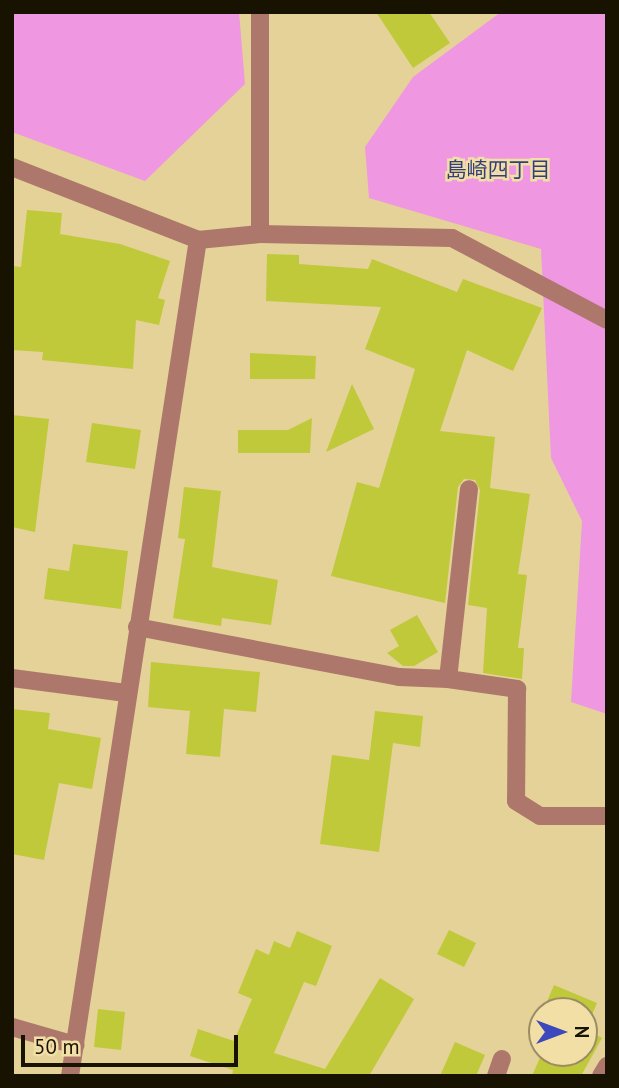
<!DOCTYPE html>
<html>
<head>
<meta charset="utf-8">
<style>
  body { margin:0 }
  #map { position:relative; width:619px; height:1088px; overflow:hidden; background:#e4d299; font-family:"PT Sans","Noto Sans JP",sans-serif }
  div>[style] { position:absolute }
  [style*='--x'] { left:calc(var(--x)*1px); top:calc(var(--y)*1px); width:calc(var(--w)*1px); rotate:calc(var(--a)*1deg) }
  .green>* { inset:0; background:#ef97e0 }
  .building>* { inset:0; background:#c0c93a }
  .minor>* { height:18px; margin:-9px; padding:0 9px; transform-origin:9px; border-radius:9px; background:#ae776b }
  span { translate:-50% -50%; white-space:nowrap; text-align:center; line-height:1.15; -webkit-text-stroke:5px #f1dfa5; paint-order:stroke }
  .neighbourhood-label { font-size:21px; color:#343e79 }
  .frame { position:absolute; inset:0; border:14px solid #181200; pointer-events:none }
  .north { position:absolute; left:528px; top:997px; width:70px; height:70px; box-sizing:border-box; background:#f1dfa5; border:2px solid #9a8d63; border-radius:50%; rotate:90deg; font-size:19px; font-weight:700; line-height:28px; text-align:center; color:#181200 }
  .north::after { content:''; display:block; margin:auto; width:24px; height:32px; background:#3d48bc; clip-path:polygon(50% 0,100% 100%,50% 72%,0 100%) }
  .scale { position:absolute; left:21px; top:1035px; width:217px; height:32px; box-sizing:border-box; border:4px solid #181200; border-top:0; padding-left:9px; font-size:21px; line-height:24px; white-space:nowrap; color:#181200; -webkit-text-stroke:5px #f1dfa5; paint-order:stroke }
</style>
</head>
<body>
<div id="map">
  <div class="green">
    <i style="clip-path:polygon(12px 12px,239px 12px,245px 84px,145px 181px,12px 132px)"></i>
    <i style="clip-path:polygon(501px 12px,607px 12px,607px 714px,571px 702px,582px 521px,551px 458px,541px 249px,369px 198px,365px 147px,413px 77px)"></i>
  </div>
  <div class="building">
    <i style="clip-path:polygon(376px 12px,429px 12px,450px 43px,413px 68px)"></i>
    <i style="clip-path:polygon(27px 210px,62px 213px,60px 234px,120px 244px,170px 261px,158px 298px,165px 300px,159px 325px,136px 320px,133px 369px,42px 360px,43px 352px,12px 350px,12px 266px,21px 267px)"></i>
    <i style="clip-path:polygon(267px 254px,299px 255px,299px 264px,368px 269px,372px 259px,457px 292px,463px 279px,542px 308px,513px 371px,467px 350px,440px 431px,495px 437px,490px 488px,530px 494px,518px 574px,527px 575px,518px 648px,524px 648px,522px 679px,483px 673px,487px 608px,468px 605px,480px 490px,475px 480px,464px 479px,458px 487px,445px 603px,331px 576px,357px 482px,379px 488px,415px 369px,365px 349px,381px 307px,266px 301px)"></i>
    <i style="clip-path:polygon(250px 353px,316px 356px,315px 379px,250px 379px)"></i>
    <i style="clip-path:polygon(352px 384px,374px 429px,326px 452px)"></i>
    <i style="clip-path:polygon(12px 415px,49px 419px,35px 532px,12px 527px)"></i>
    <i style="clip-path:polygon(312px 418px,310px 453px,238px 453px,238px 430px,288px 430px)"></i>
    <i style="clip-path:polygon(92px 423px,141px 430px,135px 469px,86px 462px)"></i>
    <i style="clip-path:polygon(184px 487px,221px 491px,212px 567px,278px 580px,271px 625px,222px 618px,221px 626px,173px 618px,185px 539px,178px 538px)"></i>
    <i style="clip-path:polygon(73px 544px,128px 551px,121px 609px,44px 599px,48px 568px,69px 571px)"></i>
    <i style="clip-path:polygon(417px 615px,438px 652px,414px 666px,403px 666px,387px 653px,399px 646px,390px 630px)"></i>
    <i style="clip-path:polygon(151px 662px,260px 672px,256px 712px,224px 709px,220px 757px,186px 754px,190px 711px,148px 707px)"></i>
    <i style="clip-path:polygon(12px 709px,50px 713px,48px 729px,101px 738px,92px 789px,59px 783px,44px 860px,12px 854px)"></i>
    <i style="clip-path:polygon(375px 711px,423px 716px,420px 747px,393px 743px,379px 852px,320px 844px,332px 755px,369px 760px)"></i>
    <i style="clip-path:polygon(449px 930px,476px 943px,464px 967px,437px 954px)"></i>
    <i style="clip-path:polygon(297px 931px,332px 946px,316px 986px,304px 982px,274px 1053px,325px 1069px,380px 978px,414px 999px,369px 1076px,232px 1076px,233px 1070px,190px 1056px,198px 1029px,234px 1041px,252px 999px,238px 993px,256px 949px,269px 955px,274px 941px,290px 948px)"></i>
    <i style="clip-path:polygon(554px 985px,597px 1003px,586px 1029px,602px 1038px,581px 1076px,532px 1076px,542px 1053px,584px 1053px,584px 1011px,543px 1011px)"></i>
    <i style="clip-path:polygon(98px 1009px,125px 1012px,121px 1050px,94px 1047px)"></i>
    <i style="clip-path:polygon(455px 1042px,485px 1055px,476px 1076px,440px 1076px)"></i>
  </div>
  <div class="minor">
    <i style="--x:12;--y:167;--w:200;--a:21.4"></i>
    <i style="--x:198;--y:240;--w:62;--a:-5.5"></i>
    <i style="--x:260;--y:234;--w:192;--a:1.2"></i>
    <i style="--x:452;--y:238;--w:175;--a:27.9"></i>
    <i style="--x:260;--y:234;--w:222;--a:-90"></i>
    <i style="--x:137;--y:627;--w:267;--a:10.8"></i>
    <i style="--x:399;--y:677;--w:49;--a:2.3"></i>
    <i style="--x:448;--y:679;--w:191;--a:-83.7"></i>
    <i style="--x:12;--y:678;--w:115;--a:7.5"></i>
    <i style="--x:448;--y:679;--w:70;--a:8.2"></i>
    <i style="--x:517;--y:689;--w:112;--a:90.5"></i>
    <i style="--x:516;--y:801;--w:28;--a:32"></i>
    <i style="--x:540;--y:816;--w:67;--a:0"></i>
    <i style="--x:12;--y:1027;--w:66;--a:15.9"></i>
    <i style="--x:70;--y:1076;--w:846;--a:-81.3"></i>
    <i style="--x:496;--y:1076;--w:18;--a:-71"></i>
    <i style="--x:601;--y:1076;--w:12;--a:-59"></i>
  </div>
  <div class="neighbourhood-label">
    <span style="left:498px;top:170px">島崎四丁目</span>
  </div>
  <div class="frame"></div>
  <div class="north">N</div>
  <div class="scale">50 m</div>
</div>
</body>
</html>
